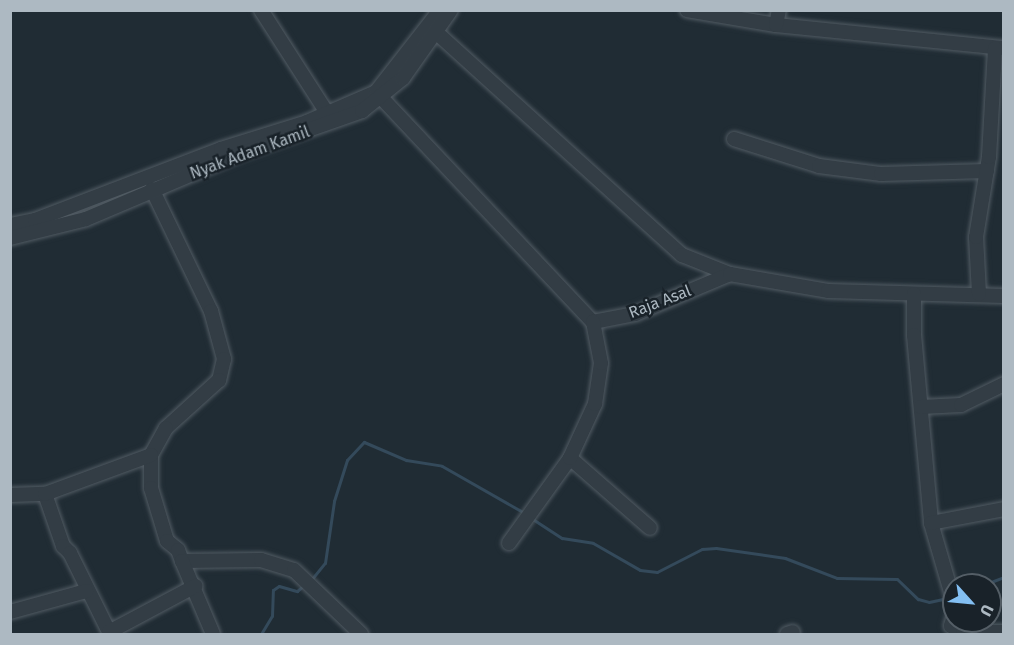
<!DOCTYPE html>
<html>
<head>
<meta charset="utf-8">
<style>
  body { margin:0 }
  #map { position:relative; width:1014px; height:645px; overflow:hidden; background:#202c34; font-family:"Fira Sans",sans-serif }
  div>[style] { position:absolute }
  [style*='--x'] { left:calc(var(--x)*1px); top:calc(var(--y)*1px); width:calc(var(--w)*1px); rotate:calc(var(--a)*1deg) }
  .stream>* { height:3px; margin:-1.5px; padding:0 1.5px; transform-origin:1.5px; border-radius:1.5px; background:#344a5b }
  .roads { filter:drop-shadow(0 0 2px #515b63) drop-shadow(0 0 2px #515b63) }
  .minor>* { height:14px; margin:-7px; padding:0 7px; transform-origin:7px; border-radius:7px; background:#333d45 }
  span { translate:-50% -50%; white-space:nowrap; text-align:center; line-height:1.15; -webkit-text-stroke:5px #192229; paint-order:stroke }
  .street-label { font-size:16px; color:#adb9c2 }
  .frame { position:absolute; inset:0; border:12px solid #adb9c2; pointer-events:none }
  .north { position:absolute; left:942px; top:573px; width:60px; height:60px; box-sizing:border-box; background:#192229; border:2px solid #545e66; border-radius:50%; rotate:117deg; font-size:16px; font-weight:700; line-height:24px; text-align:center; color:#adb9c2 }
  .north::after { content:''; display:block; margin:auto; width:21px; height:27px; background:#83bff2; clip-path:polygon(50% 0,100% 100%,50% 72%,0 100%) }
</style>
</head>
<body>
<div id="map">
  <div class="stream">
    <i style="--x:531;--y:518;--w:37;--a:33"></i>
    <i style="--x:562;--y:538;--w:31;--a:9"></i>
    <i style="--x:593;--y:543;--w:54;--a:29.9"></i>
    <i style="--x:640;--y:570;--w:17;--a:7"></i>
    <i style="--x:657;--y:572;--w:51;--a:-27.1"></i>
    <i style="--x:702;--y:549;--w:14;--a:-4"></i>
    <i style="--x:716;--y:548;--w:70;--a:8.2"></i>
    <i style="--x:785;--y:558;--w:56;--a:21"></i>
    <i style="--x:837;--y:578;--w:60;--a:1"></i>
    <i style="--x:897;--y:579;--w:29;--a:44"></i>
    <i style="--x:918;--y:599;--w:11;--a:15"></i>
    <i style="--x:929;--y:602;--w:19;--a:-12"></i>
    <i style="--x:311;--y:580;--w:22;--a:-51"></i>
    <i style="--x:325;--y:563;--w:63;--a:-81.7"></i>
    <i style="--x:334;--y:501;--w:43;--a:-72.4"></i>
    <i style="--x:347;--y:460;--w:25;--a:-47"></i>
    <i style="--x:364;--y:442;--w:46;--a:23.2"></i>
    <i style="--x:406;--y:460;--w:36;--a:9"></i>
    <i style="--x:442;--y:466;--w:97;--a:29.7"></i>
    <i style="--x:983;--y:585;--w:22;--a:-21"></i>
    <i style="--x:261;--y:634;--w:21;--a:-59"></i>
    <i style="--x:272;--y:616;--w:26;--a:-88"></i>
    <i style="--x:273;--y:590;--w:7;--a:-34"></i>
    <i style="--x:279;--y:586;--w:19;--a:16"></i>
    <i style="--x:297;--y:591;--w:8;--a:-40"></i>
  </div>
  <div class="roads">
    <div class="minor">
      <i style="--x:261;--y:10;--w:130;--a:57.3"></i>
      <i style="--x:687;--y:10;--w:90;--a:9.6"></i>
      <i style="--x:776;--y:25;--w:229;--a:5.8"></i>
      <i style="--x:776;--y:25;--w:15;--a:-79"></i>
      <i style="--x:437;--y:33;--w:331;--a:42.2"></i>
      <i style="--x:682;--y:255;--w:52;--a:21.6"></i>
      <i style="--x:376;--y:92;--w:316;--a:46.7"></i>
      <i style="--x:593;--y:322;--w:43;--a:-10.8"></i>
      <i style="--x:635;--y:314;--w:103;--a:-22.8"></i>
      <i style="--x:730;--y:274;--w:99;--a:9.8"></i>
      <i style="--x:828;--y:291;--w:176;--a:1.6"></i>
      <i style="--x:734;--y:139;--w:89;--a:17.6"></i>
      <i style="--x:819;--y:166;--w:63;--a:7.4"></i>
      <i style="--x:881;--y:174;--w:106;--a:-1.6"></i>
      <i style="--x:152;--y:189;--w:136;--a:64.2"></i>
      <i style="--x:211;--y:311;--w:50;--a:74.8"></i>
      <i style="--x:224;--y:359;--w:22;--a:103"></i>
      <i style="--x:219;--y:380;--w:72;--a:137.8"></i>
      <i style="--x:166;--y:428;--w:31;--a:119"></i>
      <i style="--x:151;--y:455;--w:33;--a:90"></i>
      <i style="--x:151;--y:488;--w:55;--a:73.2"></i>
      <i style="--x:167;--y:541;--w:14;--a:39"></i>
      <i style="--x:178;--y:550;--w:12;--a:70"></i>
      <i style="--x:182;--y:561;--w:79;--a:-0.7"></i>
      <i style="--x:261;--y:560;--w:34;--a:17"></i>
      <i style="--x:294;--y:570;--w:93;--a:43.7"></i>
      <i style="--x:10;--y:225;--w:25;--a:-11"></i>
      <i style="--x:35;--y:220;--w:199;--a:-20.9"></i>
      <i style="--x:221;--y:149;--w:90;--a:-17.4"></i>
      <i style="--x:307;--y:122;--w:75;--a:-23.5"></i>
      <i style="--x:376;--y:92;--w:104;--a:-52"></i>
      <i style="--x:10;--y:238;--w:78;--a:-14"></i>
      <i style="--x:86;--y:219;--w:164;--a:-23"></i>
      <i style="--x:237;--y:155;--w:133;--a:-19.4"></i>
      <i style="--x:362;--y:111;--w:53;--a:-38.8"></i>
      <i style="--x:403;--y:78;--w:83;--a:-54.8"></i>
      <i style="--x:914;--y:294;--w:41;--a:90"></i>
      <i style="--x:914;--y:335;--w:189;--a:84.8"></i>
      <i style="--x:931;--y:523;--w:82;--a:73.8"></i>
      <i style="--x:979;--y:294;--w:57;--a:-93"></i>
      <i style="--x:976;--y:237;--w:81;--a:-80.8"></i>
      <i style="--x:989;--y:157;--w:109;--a:-86.8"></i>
      <i style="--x:921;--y:407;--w:40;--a:-2.9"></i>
      <i style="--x:961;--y:405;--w:48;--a:-26"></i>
      <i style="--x:570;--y:458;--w:106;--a:41.2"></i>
      <i style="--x:45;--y:494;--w:55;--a:70.9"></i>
      <i style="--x:63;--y:546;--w:10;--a:45"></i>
      <i style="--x:70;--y:553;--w:90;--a:63.7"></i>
      <i style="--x:10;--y:495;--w:35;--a:-2"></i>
      <i style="--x:45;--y:494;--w:113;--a:-20.2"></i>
      <i style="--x:931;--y:523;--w:74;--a:-10.9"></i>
      <i style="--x:509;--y:543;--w:105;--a:-54.3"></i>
      <i style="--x:570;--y:458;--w:60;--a:-65.2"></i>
      <i style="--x:595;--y:404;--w:41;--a:-81.7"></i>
      <i style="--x:601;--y:363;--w:42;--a:-101"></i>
      <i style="--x:182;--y:561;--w:79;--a:67"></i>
      <i style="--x:10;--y:612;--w:79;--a:-15.4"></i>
      <i style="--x:954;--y:615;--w:11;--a:105"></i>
      <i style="--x:951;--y:626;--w:13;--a:27"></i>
      <i style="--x:963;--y:632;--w:41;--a:0"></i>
      <i style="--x:109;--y:632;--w:98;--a:-28.1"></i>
      <i style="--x:787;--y:634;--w:6;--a:-18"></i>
    </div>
  </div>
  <div class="street-label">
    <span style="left:250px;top:153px;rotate:-20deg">Nyak Adam Kamil</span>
    <span style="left:660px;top:302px;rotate:-21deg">Raja Asal</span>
  </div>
  <div class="frame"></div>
  <div class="north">U</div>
</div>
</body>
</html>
